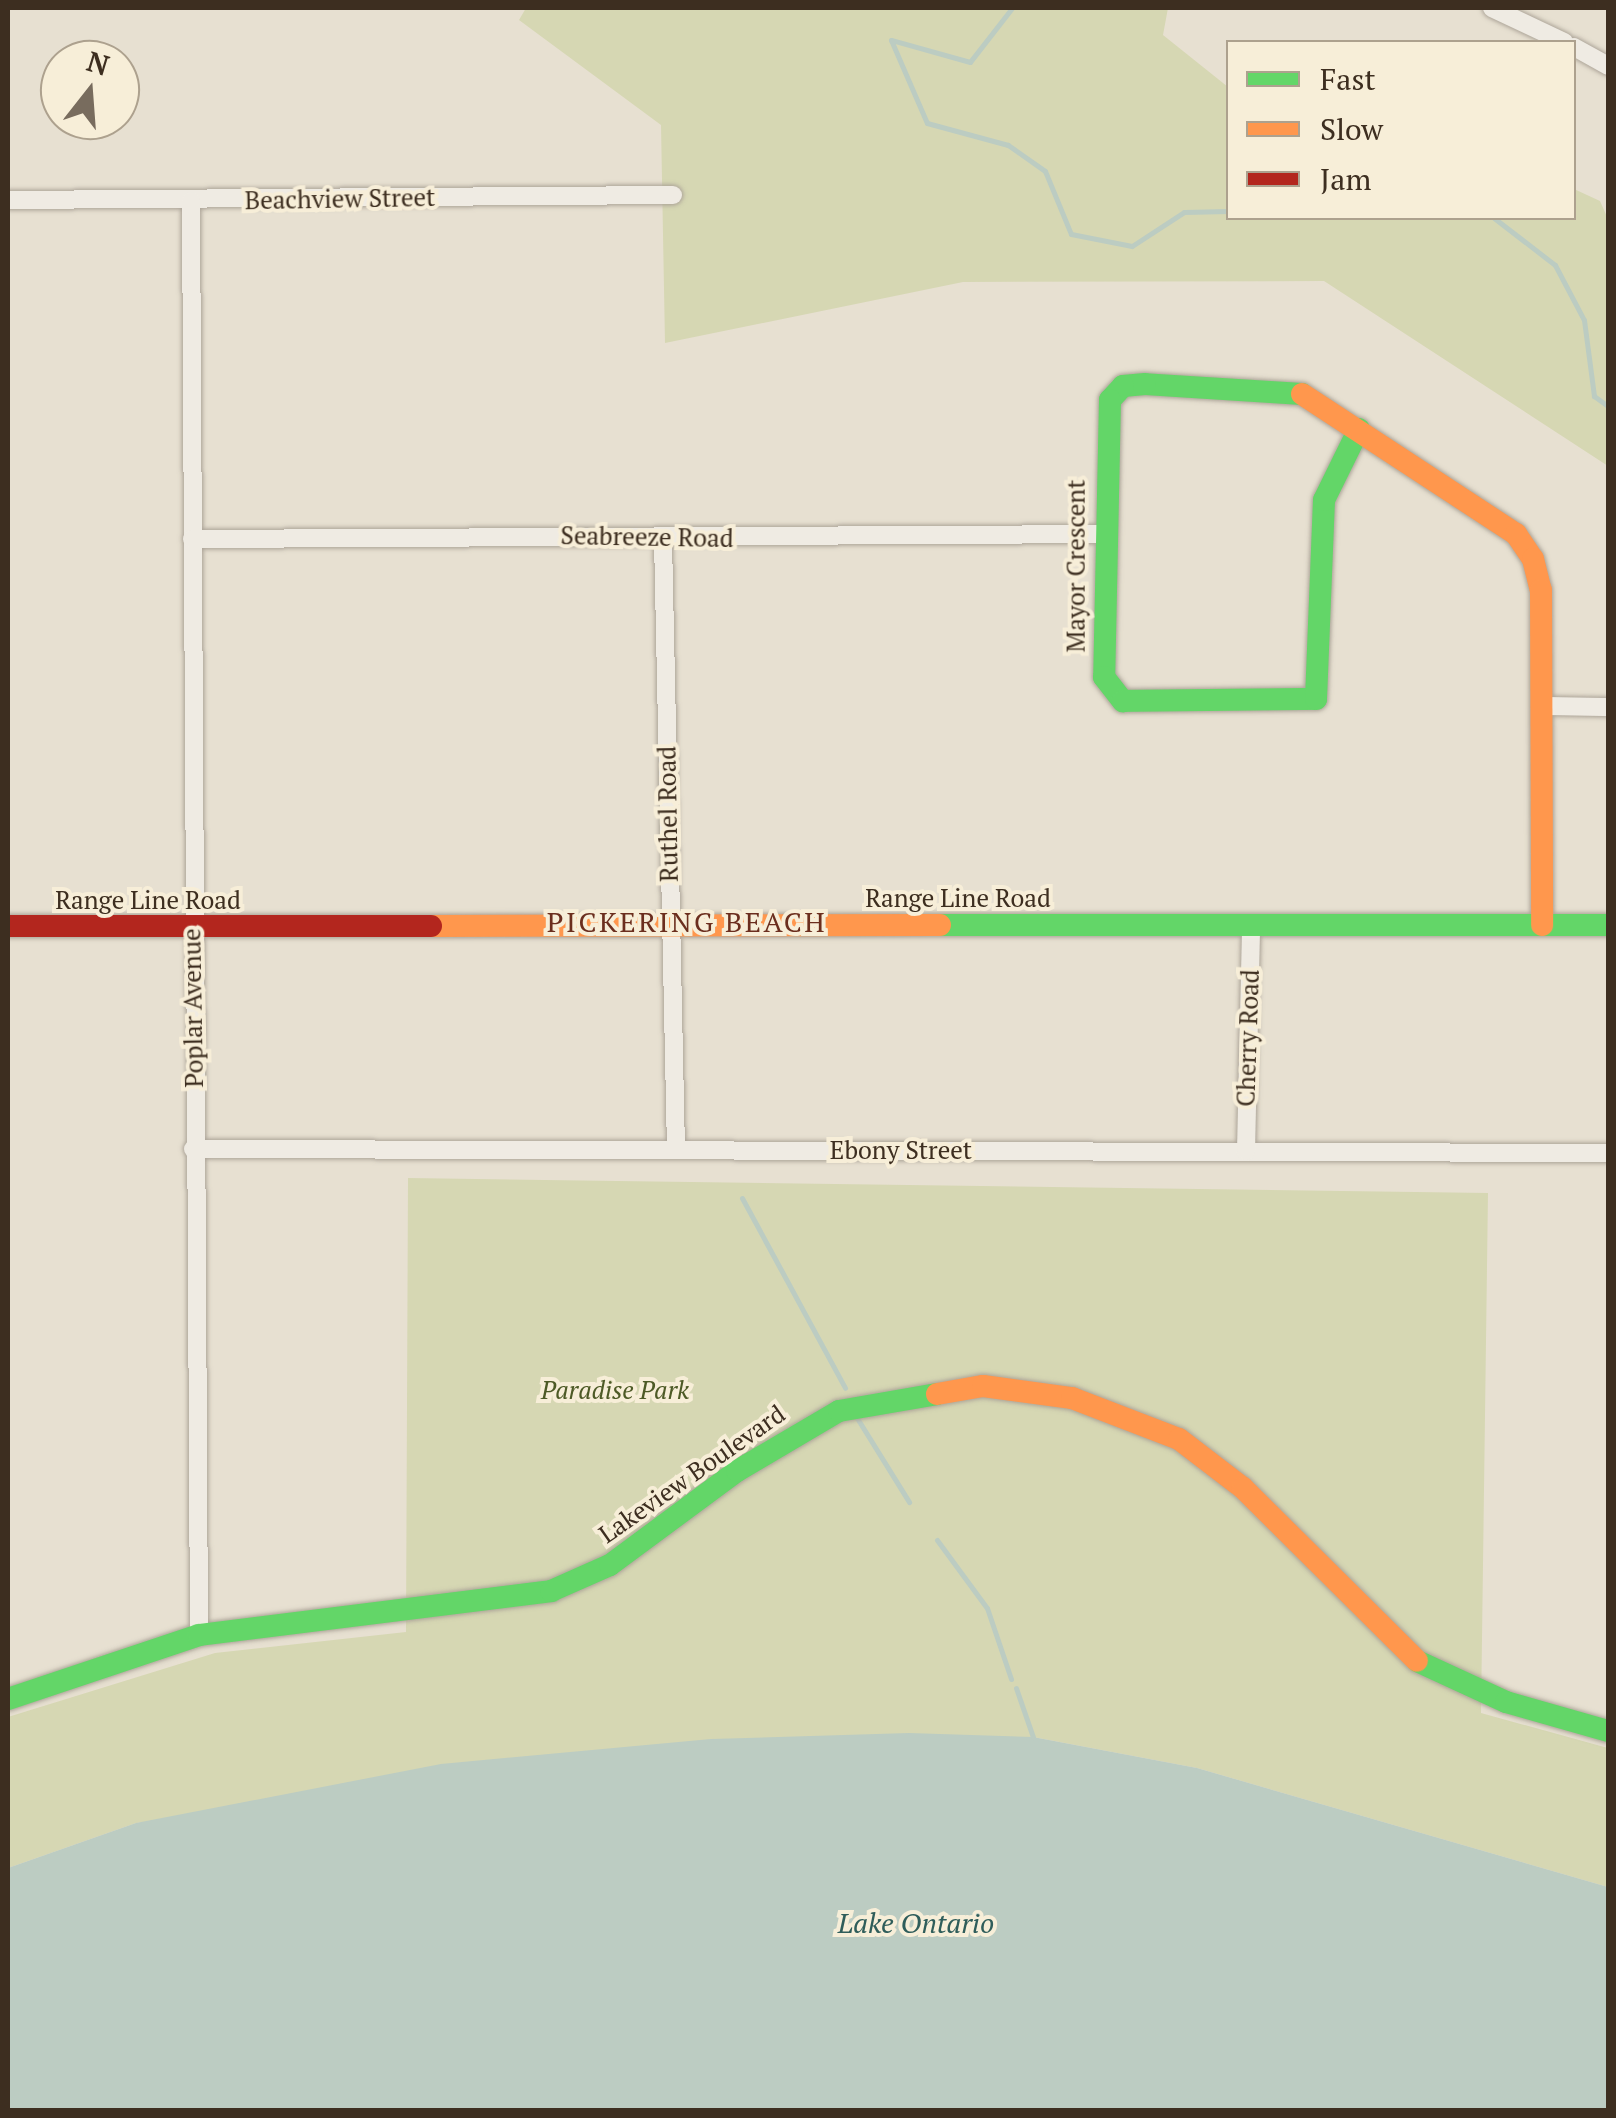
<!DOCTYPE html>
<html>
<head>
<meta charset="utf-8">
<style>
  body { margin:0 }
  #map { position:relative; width:1616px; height:2118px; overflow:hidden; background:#e7e0d1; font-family:"PT Serif",serif }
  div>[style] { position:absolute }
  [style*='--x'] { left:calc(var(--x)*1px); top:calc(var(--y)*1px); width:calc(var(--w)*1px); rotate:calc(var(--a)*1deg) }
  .green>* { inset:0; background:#d6d7b3 }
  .water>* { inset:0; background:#bcccc2 }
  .stream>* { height:5px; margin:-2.5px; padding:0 2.5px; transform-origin:2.5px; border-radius:2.5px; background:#bcccc2 }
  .roads { filter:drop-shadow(0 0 2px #ada599) drop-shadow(0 0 2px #ada599) }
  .street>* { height:18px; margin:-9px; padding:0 9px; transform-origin:9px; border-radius:9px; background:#efebe3 }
  .fast>* { height:22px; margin:-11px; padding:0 11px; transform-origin:11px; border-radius:11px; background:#63d668 }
  .slow>* { height:22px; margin:-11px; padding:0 11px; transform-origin:11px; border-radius:11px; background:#ff974d }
  .jam>* { height:22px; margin:-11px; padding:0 11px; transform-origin:11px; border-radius:11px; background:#b3261e }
  span { translate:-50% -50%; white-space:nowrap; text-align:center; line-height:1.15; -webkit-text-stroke:8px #f7eed8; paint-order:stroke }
  .street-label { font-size:25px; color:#3d2e20 }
  .park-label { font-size:25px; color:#4d5a26; font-style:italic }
  .neighbourhood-label { font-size:28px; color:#6b2e1e; letter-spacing:2.5px }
  .water-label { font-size:28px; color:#2f5d5a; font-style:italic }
  .frame { position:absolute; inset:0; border:10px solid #3d2e20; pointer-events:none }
  .legend { position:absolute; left:1226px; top:40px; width:350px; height:180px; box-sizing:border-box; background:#f7eed8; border:2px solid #ada18e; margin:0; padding:12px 18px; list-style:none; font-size:30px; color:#3d2e20 }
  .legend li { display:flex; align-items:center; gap:20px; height:50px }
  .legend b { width:50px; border:2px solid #ada18e }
  .north { position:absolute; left:40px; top:40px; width:100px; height:100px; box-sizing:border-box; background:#f7eed8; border:2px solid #ada18e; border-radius:50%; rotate:17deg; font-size:28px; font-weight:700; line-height:40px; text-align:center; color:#3d2e20 }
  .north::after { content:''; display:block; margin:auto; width:35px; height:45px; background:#786c5e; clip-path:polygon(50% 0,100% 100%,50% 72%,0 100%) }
</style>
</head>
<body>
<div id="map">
  <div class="green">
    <i style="clip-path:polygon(526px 8px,1168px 8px,1163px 35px,1228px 87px,1228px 218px,1574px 218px,1574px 189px,1600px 201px,1608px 219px,1608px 466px,1324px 281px,963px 282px,665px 343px,661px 125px,519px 20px)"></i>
    <i style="clip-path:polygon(408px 1178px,1488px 1193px,1481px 1713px,1608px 1748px,1608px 1887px,1197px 1768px,1033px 1737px,136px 1823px,8px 1868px,8px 1717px,215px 1653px,406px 1632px)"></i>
  </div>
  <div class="water">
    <i style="clip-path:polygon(909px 1733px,1033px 1737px,1197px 1768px,1608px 1887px,1608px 2110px,8px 2110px,8px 1868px,136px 1823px,441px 1764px,711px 1739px)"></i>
  </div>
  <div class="stream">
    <i style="--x:1012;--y:8;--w:68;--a:127.9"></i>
    <i style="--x:970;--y:62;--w:82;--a:-164.4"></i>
    <i style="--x:891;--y:40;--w:90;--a:66.6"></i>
    <i style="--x:927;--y:123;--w:84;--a:15.2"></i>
    <i style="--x:1008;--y:145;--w:45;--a:35.1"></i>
    <i style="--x:1045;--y:171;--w:68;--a:67.6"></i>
    <i style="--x:1071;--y:234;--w:62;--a:11.1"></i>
    <i style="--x:1132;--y:246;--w:62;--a:-33.2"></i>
    <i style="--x:1184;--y:212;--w:44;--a:-1.3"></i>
    <i style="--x:1494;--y:218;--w:77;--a:37.6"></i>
    <i style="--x:1555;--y:265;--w:62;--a:62.2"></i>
    <i style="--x:1584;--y:320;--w:77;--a:82.5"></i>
    <i style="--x:1594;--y:396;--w:17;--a:36"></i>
    <i style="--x:742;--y:1198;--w:216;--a:61.5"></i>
    <i style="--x:857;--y:1418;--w:99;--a:58.2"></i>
    <i style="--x:937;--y:1540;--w:84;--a:53.7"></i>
    <i style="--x:987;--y:1608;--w:75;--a:71.3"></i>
    <i style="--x:1016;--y:1688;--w:52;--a:70.9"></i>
  </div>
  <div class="roads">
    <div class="street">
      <i style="--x:1492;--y:8;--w:80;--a:25.3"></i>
      <i style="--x:1574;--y:47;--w:39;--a:29"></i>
      <i style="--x:8;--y:200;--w:665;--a:-0.43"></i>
      <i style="--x:191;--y:201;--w:1434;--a:89.68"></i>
      <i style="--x:192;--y:539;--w:910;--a:-0.31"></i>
      <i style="--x:663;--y:539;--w:611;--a:88.78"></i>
      <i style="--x:1543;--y:706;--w:65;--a:0.9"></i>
      <i style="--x:193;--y:1149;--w:1415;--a:0.16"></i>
      <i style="--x:1246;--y:1151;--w:226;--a:-88.7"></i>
    </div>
    <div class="fast">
      <i style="--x:1302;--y:394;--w:157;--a:-176.4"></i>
      <i style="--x:1145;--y:384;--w:22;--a:175"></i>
      <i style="--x:1123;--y:386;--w:19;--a:133"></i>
      <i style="--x:1110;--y:400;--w:277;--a:91.2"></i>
      <i style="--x:1104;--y:677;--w:31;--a:52"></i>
      <i style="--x:1123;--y:701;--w:193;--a:-0.6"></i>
      <i style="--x:1316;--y:699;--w:199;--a:-87.7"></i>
      <i style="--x:1324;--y:500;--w:79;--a:-63.8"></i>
      <i style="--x:940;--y:925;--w:668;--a:0"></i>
      <i style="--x:1417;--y:1661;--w:98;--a:24.7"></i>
      <i style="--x:1506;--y:1702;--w:106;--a:15.9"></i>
      <i style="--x:8;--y:1699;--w:201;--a:-18.5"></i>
      <i style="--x:199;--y:1635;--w:355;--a:-7.1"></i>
      <i style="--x:551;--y:1591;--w:64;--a:-23.8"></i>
      <i style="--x:610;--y:1565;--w:158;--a:-36.5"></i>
      <i style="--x:737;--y:1471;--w:118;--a:-30.5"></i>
      <i style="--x:839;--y:1411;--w:99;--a:-9.8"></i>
    </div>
    <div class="slow">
      <i style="--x:1302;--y:394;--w:256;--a:33.2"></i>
      <i style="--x:1516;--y:534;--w:30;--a:56"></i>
      <i style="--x:1533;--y:559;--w:32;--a:76"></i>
      <i style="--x:1541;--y:590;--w:335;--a:89.8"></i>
      <i style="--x:431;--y:926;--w:509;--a:-0.11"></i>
      <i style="--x:937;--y:1394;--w:47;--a:-9.9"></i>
      <i style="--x:983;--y:1386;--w:90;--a:7.7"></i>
      <i style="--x:1072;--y:1398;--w:115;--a:21"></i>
      <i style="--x:1179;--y:1439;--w:81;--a:37.4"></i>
      <i style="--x:1243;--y:1488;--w:245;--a:44.8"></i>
    </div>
    <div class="jam">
      <i style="--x:8;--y:926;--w:423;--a:0"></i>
    </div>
  </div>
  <div class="street-label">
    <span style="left:340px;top:199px;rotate:-1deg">Beachview Street</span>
    <span style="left:647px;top:537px;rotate:1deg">Seabreeze Road</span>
    <span style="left:1076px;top:566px;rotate:-90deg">Mayor Crescent</span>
    <span style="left:668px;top:814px;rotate:-91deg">Ruthel Road</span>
    <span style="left:958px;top:898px">Range Line Road</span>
    <span style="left:148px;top:900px">Range Line Road</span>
    <span style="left:193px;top:1008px;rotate:-91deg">Poplar Avenue</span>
    <span style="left:1248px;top:1038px;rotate:-88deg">Cherry Road</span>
    <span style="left:901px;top:1150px">Ebony Street</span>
    <span style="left:692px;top:1474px;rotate:-35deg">Lakeview Boulevard</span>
  </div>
  <div class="park-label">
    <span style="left:615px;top:1390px">Paradise Park</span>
  </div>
  <div class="neighbourhood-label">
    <span style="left:687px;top:922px">PICKERING BEACH</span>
  </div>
  <div class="water-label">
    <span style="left:916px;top:1923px">Lake Ontario</span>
  </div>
  <div class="frame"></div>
  <ul class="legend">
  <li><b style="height:12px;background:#63d668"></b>Fast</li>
  <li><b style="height:12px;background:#ff974d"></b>Slow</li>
  <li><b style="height:12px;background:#b3261e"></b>Jam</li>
  </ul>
  <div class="north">N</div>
</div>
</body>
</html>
